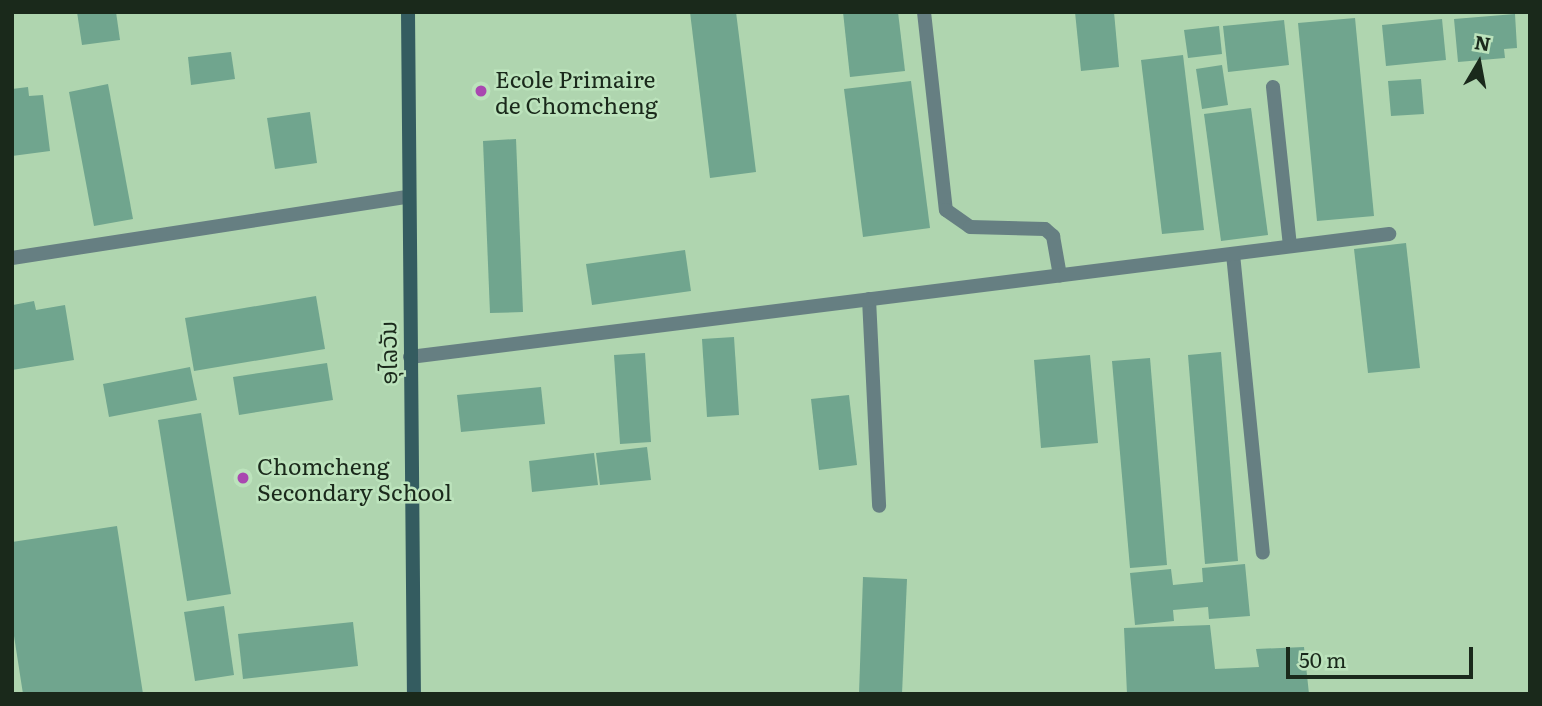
<!DOCTYPE html>
<html>
<head>
<meta charset="utf-8">
<style>
  body { margin:0 }
  #map { position:relative; width:1542px; height:706px; overflow:hidden; background:#afd5af; font-family:Literata,"Noto Sans Lao",serif }
  div>[style] { position:absolute }
  [style*='--x'] { left:calc(var(--x)*1px); top:calc(var(--y)*1px); width:calc(var(--w)*1px); rotate:calc(var(--a)*1deg) }
  .building>* { inset:0; background:#70a58e }
  .lane>* { height:14px; margin:-7px; padding:0 7px; transform-origin:7px; border-radius:7px; background:#667f82 }
  .street>* { height:14px; margin:-7px; padding:0 7px; transform-origin:7px; border-radius:7px; background:#667f82 }
  .secondary>* { height:14px; margin:-7px; padding:0 7px; transform-origin:7px; border-radius:7px; background:#345c60 }
  .dots>* { width:19px; height:19px; translate:-50% -50%; box-sizing:border-box; border:4px solid #bce3bc; border-radius:50% }
  span { translate:-50% -50%; white-space:nowrap; text-align:center; line-height:1.15; -webkit-text-stroke:5px #bce3bc; paint-order:stroke }
  .poi-label { font-size:23px; color:#1a291b }
  .left { translate:0 -50%; text-align:left }
  .street-label { font-size:23px; color:#1a291b }
  .frame { position:absolute; inset:0; border:14px solid #1a291b; pointer-events:none }
  .north { position:absolute; left:1444px; top:28px; width:70px; height:70px; -webkit-text-stroke:5px #bce3bc; paint-order:stroke; rotate:10deg; font-size:19px; font-weight:700; line-height:28px; text-align:center; color:#1a291b }
  .north::after { content:''; display:block; margin:auto; width:24px; height:32px; background:#1a291b; clip-path:polygon(50% 0,100% 100%,50% 72%,0 100%) }
  .scale { position:absolute; left:1286px; top:647px; width:187px; height:32px; box-sizing:border-box; border:4px solid #1a291b; border-top:0; padding-left:9px; font-size:21px; line-height:24px; white-space:nowrap; color:#1a291b; -webkit-text-stroke:5px #bce3bc; paint-order:stroke }
</style>
</head>
<body>
<div id="map">
  <div class="building">
    <i style="clip-path:polygon(77px 12px,116px 12px,120px 40px,82px 45px)"></i>
    <i style="clip-path:polygon(690px 12px,736px 12px,756px 172px,710px 178px)"></i>
    <i style="clip-path:polygon(843px 12px,898px 12px,905px 71px,850px 77px)"></i>
    <i style="clip-path:polygon(1075px 12px,1114px 12px,1119px 67px,1081px 71px)"></i>
    <i style="clip-path:polygon(1515px 14px,1517px 48px,1504px 49px,1505px 58px,1458px 62px,1454px 19px)"></i>
    <i style="clip-path:polygon(1355px 18px,1374px 216px,1317px 221px,1298px 23px)"></i>
    <i style="clip-path:polygon(1442px 19px,1446px 60px,1386px 66px,1382px 25px)"></i>
    <i style="clip-path:polygon(1284px 20px,1289px 65px,1228px 72px,1223px 26px)"></i>
    <i style="clip-path:polygon(1219px 26px,1222px 54px,1188px 58px,1184px 30px)"></i>
    <i style="clip-path:polygon(231px 52px,235px 79px,191px 85px,188px 57px)"></i>
    <i style="clip-path:polygon(1183px 55px,1204px 230px,1162px 234px,1141px 60px)"></i>
    <i style="clip-path:polygon(1222px 65px,1228px 105px,1202px 109px,1196px 69px)"></i>
    <i style="clip-path:polygon(1421px 79px,1424px 114px,1391px 116px,1388px 81px)"></i>
    <i style="clip-path:polygon(911px 81px,930px 228px,863px 237px,844px 89px)"></i>
    <i style="clip-path:polygon(108px 84px,133px 219px,94px 226px,69px 92px)"></i>
    <i style="clip-path:polygon(28px 87px,29px 96px,43px 95px,50px 151px,12px 156px,12px 89px)"></i>
    <i style="clip-path:polygon(1251px 108px,1268px 235px,1221px 241px,1204px 114px)"></i>
    <i style="clip-path:polygon(310px 112px,317px 163px,275px 169px,267px 118px)"></i>
    <i style="clip-path:polygon(516px 139px,523px 312px,490px 313px,483px 141px)"></i>
    <i style="clip-path:polygon(1406px 243px,1420px 368px,1368px 373px,1354px 249px)"></i>
    <i style="clip-path:polygon(685px 250px,691px 291px,592px 305px,586px 264px)"></i>
    <i style="clip-path:polygon(316px 296px,325px 349px,194px 371px,185px 318px)"></i>
    <i style="clip-path:polygon(34px 301px,36px 310px,65px 305px,74px 360px,12px 370px,13px 305px)"></i>
    <i style="clip-path:polygon(734px 337px,739px 415px,707px 417px,702px 339px)"></i>
    <i style="clip-path:polygon(1221px 352px,1238px 561px,1205px 564px,1188px 355px)"></i>
    <i style="clip-path:polygon(645px 353px,651px 442px,620px 444px,614px 355px)"></i>
    <i style="clip-path:polygon(1090px 355px,1098px 443px,1041px 448px,1034px 360px)"></i>
    <i style="clip-path:polygon(1150px 358px,1167px 565px,1130px 568px,1112px 361px)"></i>
    <i style="clip-path:polygon(327px 363px,333px 400px,239px 415px,233px 377px)"></i>
    <i style="clip-path:polygon(190px 367px,197px 400px,109px 417px,103px 384px)"></i>
    <i style="clip-path:polygon(541px 387px,545px 424px,461px 432px,457px 395px)"></i>
    <i style="clip-path:polygon(849px 395px,857px 465px,819px 470px,811px 399px)"></i>
    <i style="clip-path:polygon(201px 413px,231px 594px,187px 601px,158px 420px)"></i>
    <i style="clip-path:polygon(647px 447px,651px 480px,600px 485px,596px 453px)"></i>
    <i style="clip-path:polygon(594px 453px,598px 485px,532px 492px,529px 461px)"></i>
    <i style="clip-path:polygon(117px 526px,143px 694px,23px 694px,12px 623px,12px 542px)"></i>
    <i style="clip-path:polygon(1245px 564px,1250px 616px,1209px 619px,1208px 607px,1173px 610px,1174px 621px,1135px 625px,1130px 573px,1171px 569px,1173px 585px,1203px 582px,1202px 568px)"></i>
    <i style="clip-path:polygon(863px 577px,907px 579px,902px 694px,859px 694px)"></i>
    <i style="clip-path:polygon(224px 606px,234px 675px,195px 681px,184px 612px)"></i>
    <i style="clip-path:polygon(353px 622px,358px 666px,243px 679px,238px 634px)"></i>
    <i style="clip-path:polygon(1210px 625px,1215px 669px,1259px 667px,1256px 649px,1304px 647px,1309px 694px,1127px 694px,1124px 628px)"></i>
  </div>
  <div class="lane">
    <i style="--x:924;--y:12;--w:199;--a:83.7"></i>
    <i style="--x:946;--y:210;--w:29;--a:35"></i>
    <i style="--x:970;--y:227;--w:75;--a:1.5"></i>
    <i style="--x:1045;--y:229;--w:11;--a:41"></i>
    <i style="--x:1053;--y:236;--w:40;--a:80"></i>
    <i style="--x:1273;--y:87;--w:160;--a:83.9"></i>
    <i style="--x:1233;--y:254;--w:300;--a:84.3"></i>
    <i style="--x:869;--y:299;--w:207;--a:87.2"></i>
    <i style="--x:410;--y:357;--w:987;--a:-7.16"></i>
  </div>
  <div class="street">
    <i style="--x:12;--y:258;--w:401;--a:-8.8"></i>
  </div>
  <div class="secondary">
    <i style="--x:408;--y:12;--w:682;--a:89.5"></i>
  </div>
  <div class="dots">
    <i style="left:481px;top:91px;background:#a948b0"></i>
    <i style="left:243px;top:478px;background:#a948b0"></i>
  </div>
  <div class="poi-label">
    <span class="left" style="left:495px;top:91px">Ecole Primaire<br>de Chomcheng</span>
    <span class="left" style="left:257px;top:478px">Chomcheng<br>Secondary School</span>
  </div>
  <div class="street-label">
    <span style="left:387px;top:353px;rotate:-91deg">ອຸໄລວັນ</span>
  </div>
  <div class="frame"></div>
  <div class="north">N</div>
  <div class="scale">50 m</div>
</div>
</body>
</html>
